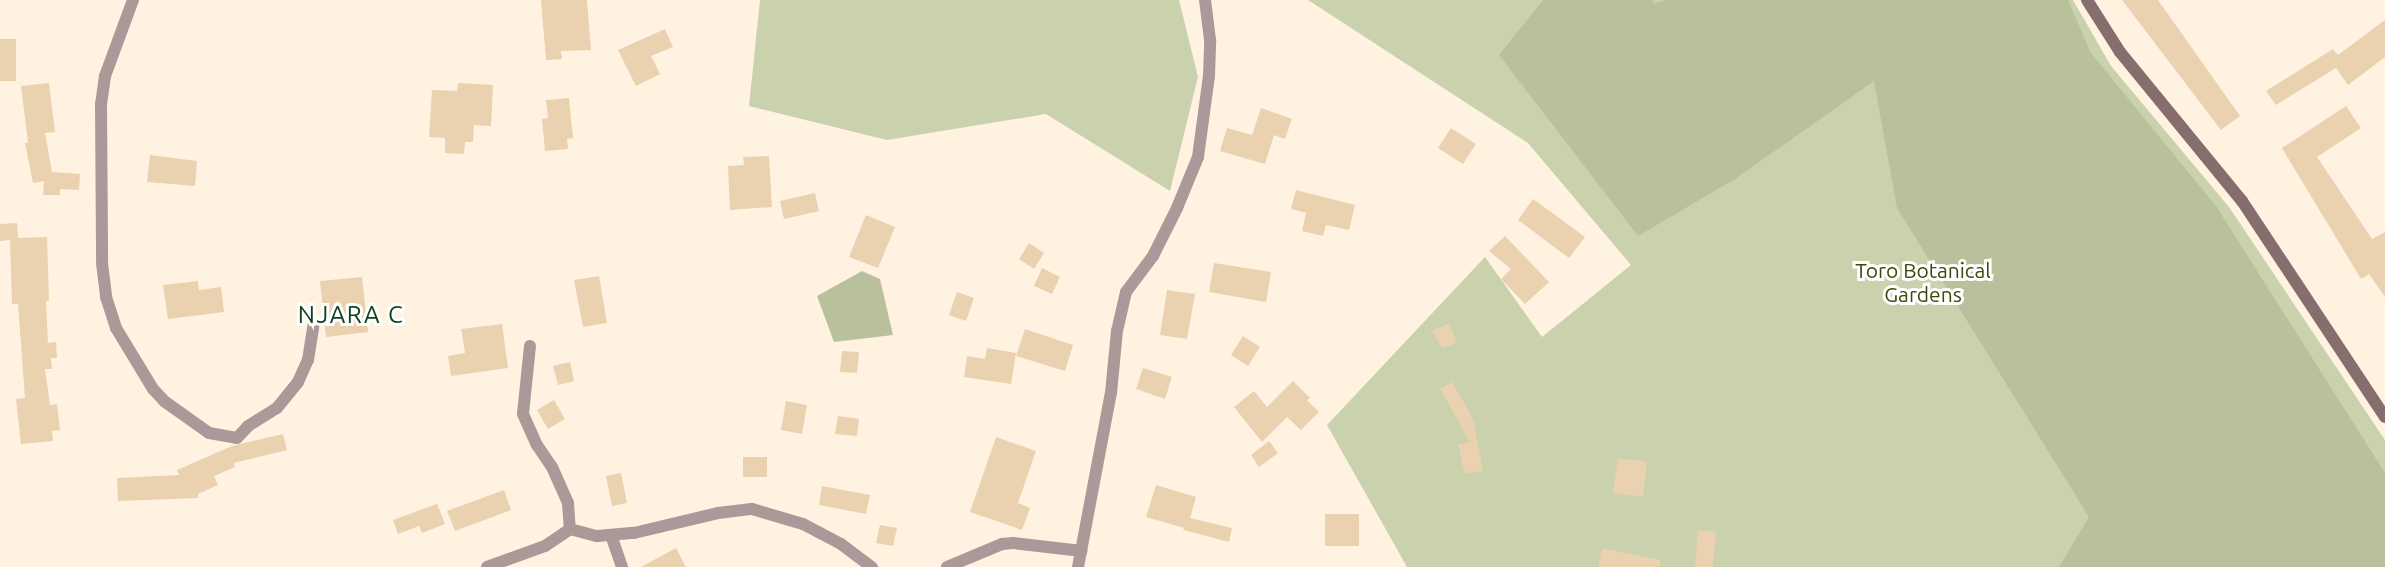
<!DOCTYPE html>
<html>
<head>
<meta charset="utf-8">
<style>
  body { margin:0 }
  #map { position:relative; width:2385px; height:567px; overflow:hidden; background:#fff2e1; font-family:Ubuntu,sans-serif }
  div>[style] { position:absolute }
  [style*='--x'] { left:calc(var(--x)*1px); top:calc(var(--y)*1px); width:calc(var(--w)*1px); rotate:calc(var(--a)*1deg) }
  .green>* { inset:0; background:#cad2ad }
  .forest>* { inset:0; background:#b9c19c }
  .building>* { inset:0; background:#ead1b0 }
  .minor>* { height:12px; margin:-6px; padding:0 6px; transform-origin:6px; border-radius:6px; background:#a99 }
  .secondary>* { height:12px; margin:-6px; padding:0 6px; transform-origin:6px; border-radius:6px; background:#866e6e }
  span { translate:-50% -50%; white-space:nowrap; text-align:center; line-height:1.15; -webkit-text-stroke:6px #fff; paint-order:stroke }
  .park-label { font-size:21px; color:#3f4709 }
  .quarter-label { font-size:24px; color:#10421f; letter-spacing:1.5px }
</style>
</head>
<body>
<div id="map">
  <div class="green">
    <i style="clip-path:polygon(760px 0,1179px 0,1198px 77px,1170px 191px,1046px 114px,887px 140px,749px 106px)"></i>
    <i style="clip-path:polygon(1308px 0,2073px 0,2111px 66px,2229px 207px,2385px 440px,2385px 567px,1407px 567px,1327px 425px,1485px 257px,1542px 337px,1631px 265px,1528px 143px)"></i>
  </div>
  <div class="forest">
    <i style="clip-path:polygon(1543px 0,1652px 0,1654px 4px,1664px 0,2068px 0,2091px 53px,2216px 206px,2385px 473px,2385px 567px,2059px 567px,2089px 517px,1897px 208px,1874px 81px,1735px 179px,1638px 236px,1499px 55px)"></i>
    <i style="clip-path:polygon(862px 271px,880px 279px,893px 335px,834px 342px,817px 296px)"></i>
  </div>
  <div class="building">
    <i style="clip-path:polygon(541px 0,587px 0,591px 50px,561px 51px,562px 59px,546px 60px)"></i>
    <i style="clip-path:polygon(2122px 0,2158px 0,2240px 116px,2221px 130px)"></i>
    <i style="clip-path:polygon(2385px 20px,2385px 57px,2348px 85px,2336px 68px,2276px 105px,2266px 91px,2333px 49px,2338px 55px)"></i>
    <i style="clip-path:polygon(665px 29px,673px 47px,651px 56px,660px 74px,636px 86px,618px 50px)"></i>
    <i style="clip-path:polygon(0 39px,16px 39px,16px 81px,0 81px)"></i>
    <i style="clip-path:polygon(49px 83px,55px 132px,45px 133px,52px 172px,80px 174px,79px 190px,60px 189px,60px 195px,43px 195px,44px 181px,33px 183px,25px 143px,28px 143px,21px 86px)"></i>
    <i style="clip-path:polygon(458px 83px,493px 85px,491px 126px,474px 125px,473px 142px,465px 142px,464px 154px,445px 153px,445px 138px,429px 137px,432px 90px,457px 91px)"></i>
    <i style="clip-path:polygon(569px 98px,573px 138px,567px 139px,568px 149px,545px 151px,542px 119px,548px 118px,546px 100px)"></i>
    <i style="clip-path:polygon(2346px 106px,2361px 128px,2317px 157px,2372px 239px,2385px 232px,2385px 297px,2369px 274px,2361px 279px,2282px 148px)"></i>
    <i style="clip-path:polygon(1261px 108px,1292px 119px,1285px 139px,1274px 135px,1265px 164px,1220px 151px,1227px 128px,1252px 135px)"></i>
    <i style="clip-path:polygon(1451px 128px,1476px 144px,1463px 164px,1438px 148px)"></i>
    <i style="clip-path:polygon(150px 155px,197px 161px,195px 186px,147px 182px)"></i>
    <i style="clip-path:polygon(769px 156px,772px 207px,730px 210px,728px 166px,744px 165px,743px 157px)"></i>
    <i style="clip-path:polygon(1296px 190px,1355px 205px,1349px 230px,1326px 225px,1323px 236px,1302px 231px,1306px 213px,1291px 209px)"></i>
    <i style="clip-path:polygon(815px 193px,819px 211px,784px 219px,780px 201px)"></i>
    <i style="clip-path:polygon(1533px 199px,1585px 237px,1569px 258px,1518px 220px)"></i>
    <i style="clip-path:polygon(866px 215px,895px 227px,878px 268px,849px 257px)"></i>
    <i style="clip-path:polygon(17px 223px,18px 238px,47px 237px,49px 301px,46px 301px,48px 343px,56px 342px,57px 358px,51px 358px,52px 369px,45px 369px,50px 405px,57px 404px,60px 430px,52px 431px,53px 441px,21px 444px,16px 399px,25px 398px,18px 304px,12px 304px,10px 240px,0 241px,0 224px)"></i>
    <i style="clip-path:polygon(1505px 236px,1549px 282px,1525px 304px,1501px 279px,1511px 269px,1489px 251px)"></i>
    <i style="clip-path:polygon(1029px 243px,1044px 253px,1034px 269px,1019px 259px)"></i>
    <i style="clip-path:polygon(1214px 263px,1271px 272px,1266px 302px,1209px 292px)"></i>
    <i style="clip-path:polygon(1042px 268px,1060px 277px,1052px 294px,1034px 286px)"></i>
    <i style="clip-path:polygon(599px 276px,607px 323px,583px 327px,574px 280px)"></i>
    <i style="clip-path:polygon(362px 277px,368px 332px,326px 337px,320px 281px)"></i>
    <i style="clip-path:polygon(198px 281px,199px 290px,221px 287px,224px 312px,168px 319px,163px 285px)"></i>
    <i style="clip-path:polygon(1167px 290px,1195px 294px,1187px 339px,1160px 335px)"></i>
    <i style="clip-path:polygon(957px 292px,974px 298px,966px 321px,949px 315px)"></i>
    <i style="clip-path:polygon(1449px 323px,1457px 343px,1442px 348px,1432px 331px)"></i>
    <i style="clip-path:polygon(502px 324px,508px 368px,451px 376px,448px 356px,465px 353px,461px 329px)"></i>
    <i style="clip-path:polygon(1025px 329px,1073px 345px,1065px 371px,1016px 356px)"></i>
    <i style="clip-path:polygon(1243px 336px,1260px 347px,1248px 366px,1231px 355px)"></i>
    <i style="clip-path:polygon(987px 348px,1016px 353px,1011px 384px,964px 377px,967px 356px,985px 359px)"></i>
    <i style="clip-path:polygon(842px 351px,859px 352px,857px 373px,840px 372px)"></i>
    <i style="clip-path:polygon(570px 362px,574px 381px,558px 385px,553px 366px)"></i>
    <i style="clip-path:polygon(1143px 368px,1172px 377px,1165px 399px,1136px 389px)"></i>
    <i style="clip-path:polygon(1293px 381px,1310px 398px,1307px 400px,1319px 412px,1301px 430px,1287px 417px,1262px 442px,1234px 407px,1254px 391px,1267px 407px)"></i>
    <i style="clip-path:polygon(1452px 382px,1473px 419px,1483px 471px,1465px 474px,1458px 445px,1470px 442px,1440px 389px)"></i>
    <i style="clip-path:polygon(554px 400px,565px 419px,548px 429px,537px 410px)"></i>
    <i style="clip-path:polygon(786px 401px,807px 405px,802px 434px,781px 430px)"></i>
    <i style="clip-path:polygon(838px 416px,859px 419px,857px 436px,835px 434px)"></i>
    <i style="clip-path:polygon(283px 434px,287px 450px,234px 463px,235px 467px,214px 476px,218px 485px,198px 494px,198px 498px,118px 501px,117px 478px,179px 475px,177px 470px,232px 446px)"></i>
    <i style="clip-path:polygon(996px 437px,1036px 451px,1018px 503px,1030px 508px,1022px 530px,970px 512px)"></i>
    <i style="clip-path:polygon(1269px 441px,1278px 453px,1259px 467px,1251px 455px)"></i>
    <i style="clip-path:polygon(743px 457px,767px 457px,767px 477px,743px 477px)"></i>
    <i style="clip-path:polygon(1618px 458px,1647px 462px,1643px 497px,1613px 493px)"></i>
    <i style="clip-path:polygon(621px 473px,627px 503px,612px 506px,606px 476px)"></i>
    <i style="clip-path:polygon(1156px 485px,1196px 497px,1190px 518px,1232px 528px,1229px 542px,1183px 530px,1184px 528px,1146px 517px)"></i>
    <i style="clip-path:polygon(822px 486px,870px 495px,866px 514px,819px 505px)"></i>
    <i style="clip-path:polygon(504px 490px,511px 510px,455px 531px,447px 511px)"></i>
    <i style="clip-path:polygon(437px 504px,445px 524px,422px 533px,419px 526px,398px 534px,393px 520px)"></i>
    <i style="clip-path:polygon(1325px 514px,1359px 514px,1359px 546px,1325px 546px)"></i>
    <i style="clip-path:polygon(880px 525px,897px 528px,893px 546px,876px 543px)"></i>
    <i style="clip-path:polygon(1698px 530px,1716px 532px,1713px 567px,1695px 567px)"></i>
    <i style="clip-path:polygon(676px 548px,686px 567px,641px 567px)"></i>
    <i style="clip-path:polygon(1602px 548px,1660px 560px,1660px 567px,1598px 567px)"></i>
  </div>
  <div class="minor">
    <i style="--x:133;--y:0;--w:81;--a:110.2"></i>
    <i style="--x:105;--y:76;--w:28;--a:98"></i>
    <i style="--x:101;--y:104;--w:159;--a:89.6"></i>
    <i style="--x:102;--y:263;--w:34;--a:83"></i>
    <i style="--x:106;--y:297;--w:33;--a:72"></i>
    <i style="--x:116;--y:328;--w:71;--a:58.8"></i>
    <i style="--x:153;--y:389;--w:16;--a:47"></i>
    <i style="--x:164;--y:401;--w:55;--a:35.4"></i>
    <i style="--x:209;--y:433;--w:28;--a:10"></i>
    <i style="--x:237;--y:438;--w:16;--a:-47"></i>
    <i style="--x:248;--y:426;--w:34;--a:-32"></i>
    <i style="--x:277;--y:408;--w:33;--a:-51"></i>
    <i style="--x:298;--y:382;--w:24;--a:-66"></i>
    <i style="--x:308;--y:360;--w:37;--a:-81"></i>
    <i style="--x:530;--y:346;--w:68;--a:95.9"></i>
    <i style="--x:523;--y:414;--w:34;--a:66"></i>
    <i style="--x:537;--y:445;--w:27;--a:56"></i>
    <i style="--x:552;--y:467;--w:39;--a:66"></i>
    <i style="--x:568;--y:503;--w:26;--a:86"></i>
    <i style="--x:611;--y:535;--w:34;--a:71"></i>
    <i style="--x:487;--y:567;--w:62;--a:-19.9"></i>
    <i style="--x:545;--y:546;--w:30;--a:-34"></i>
    <i style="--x:570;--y:529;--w:28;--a:15"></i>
    <i style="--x:597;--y:536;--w:37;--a:-5"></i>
    <i style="--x:634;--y:533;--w:86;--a:-13.4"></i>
    <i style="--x:718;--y:513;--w:34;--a:-7"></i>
    <i style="--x:752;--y:509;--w:53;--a:16.4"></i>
    <i style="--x:803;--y:524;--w:43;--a:27.8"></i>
    <i style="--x:841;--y:544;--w:39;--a:37"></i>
    <i style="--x:947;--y:567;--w:60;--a:-22.7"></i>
    <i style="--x:1002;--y:544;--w:11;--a:-5"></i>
    <i style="--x:1013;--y:543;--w:69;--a:6.6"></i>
    <i style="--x:1078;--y:567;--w:177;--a:-79.3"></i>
    <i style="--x:1111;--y:393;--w:62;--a:-84.5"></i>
    <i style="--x:1117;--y:331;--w:40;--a:-77"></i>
    <i style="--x:1126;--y:292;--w:45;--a:-53.1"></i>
    <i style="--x:1153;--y:256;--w:54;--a:-63.4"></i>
    <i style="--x:1177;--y:208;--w:55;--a:-67.6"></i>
    <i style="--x:1198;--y:157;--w:82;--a:-82.3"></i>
    <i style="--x:1209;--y:76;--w:36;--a:-88"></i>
    <i style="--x:1210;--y:40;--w:40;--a:-97.1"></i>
  </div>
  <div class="secondary">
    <i style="--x:2087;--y:0;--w:62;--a:57.6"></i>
    <i style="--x:2120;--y:52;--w:193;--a:50.7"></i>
    <i style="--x:2242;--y:201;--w:259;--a:56.5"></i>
  </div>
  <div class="park-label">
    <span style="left:1923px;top:282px">Toro Botanical<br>Gardens</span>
  </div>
  <div class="quarter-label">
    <span style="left:351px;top:315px">NJARA C</span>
  </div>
</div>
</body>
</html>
